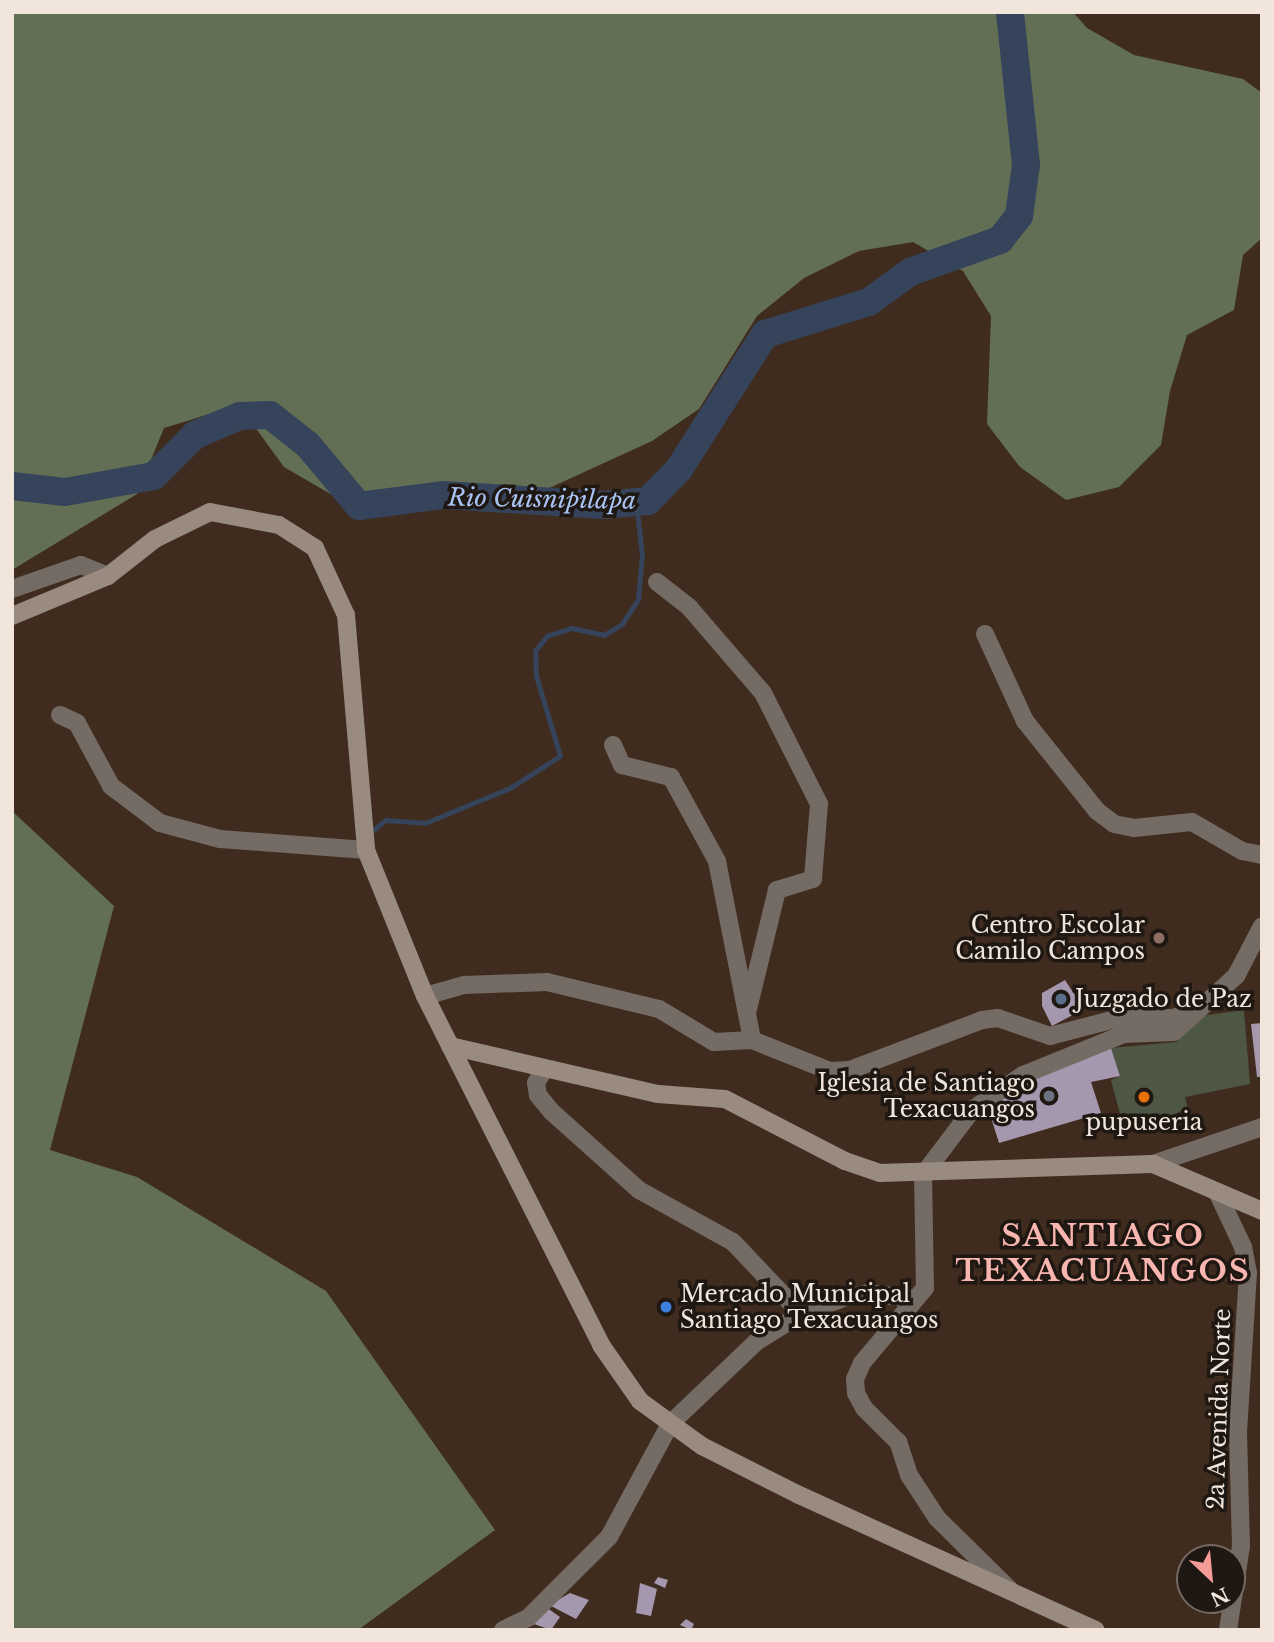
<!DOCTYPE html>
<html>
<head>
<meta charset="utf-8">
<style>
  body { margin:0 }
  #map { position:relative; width:1274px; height:1642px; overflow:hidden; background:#3f2c1f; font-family:"Libre Baskerville",serif }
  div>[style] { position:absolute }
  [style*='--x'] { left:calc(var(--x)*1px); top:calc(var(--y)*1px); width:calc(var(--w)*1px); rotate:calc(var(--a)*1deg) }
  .green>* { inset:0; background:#4e5743 }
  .forest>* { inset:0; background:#636f54 }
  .stream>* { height:4.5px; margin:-2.25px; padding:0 2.25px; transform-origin:2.25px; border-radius:2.25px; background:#36445b }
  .river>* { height:28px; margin:-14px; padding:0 14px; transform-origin:14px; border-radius:14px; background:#36445b }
  .building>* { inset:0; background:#a598ae }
  .street>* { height:18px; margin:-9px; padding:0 9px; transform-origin:9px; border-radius:9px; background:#746b64 }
  .secondary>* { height:18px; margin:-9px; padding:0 9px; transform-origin:9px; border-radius:9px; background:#9a8b81 }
  .dots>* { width:19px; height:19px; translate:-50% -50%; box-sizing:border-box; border:4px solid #1f1711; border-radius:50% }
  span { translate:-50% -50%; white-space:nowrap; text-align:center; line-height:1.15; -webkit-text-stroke:7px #1f1711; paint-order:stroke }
  .poi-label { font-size:23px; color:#f1e5dc }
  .right { translate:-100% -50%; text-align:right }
  .left { translate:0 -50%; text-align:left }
  .street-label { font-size:23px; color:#f1e5dc }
  .water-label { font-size:24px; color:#a8c3f3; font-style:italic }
  .district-label { font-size:30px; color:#f9b5b0; font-weight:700; letter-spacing:2px }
  .frame { position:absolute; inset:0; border:14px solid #f1e5dc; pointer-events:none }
  .north { position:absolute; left:1176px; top:1544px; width:70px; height:70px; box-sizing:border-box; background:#1f1711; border:2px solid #736962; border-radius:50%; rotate:154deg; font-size:19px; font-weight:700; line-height:28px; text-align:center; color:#f1e5dc }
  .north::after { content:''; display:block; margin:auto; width:24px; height:32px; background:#f59c96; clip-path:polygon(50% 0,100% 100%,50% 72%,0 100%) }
</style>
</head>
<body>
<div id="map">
  <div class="green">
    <i style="clip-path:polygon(1244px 1010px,1250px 1084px,1185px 1097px,1188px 1109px,1178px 1112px,1176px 1125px,1152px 1126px,1139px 1119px,1123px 1125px,1111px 1080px,1120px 1076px,1111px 1048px,1177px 1042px,1194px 1017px)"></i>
  </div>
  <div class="forest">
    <i style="clip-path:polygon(12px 12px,1073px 12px,1087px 28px,1134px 55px,1243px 79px,1262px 93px,1262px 238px,1243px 255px,1234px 310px,1187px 335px,1170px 391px,1161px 445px,1119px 487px,1066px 500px,1020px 467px,987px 424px,991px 316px,963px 271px,913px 242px,859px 251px,804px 278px,757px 316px,699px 409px,652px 441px,545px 490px,456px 482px,346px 503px,284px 467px,239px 405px,164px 428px,137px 494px,12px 570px)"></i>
    <i style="clip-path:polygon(12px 811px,114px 906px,50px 1150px,137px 1177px,326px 1291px,495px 1530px,358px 1630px,12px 1630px)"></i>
  </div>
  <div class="stream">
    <i style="--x:371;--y:832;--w:19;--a:-39"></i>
    <i style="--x:386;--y:820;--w:39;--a:4"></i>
    <i style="--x:425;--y:823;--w:92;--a:-22.4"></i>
    <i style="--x:510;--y:788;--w:59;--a:-32.6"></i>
    <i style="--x:560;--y:756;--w:84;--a:-106.7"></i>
    <i style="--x:536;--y:676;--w:25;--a:-92"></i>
    <i style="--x:535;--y:651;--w:19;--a:-51"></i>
    <i style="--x:547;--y:636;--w:26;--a:-18"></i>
    <i style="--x:572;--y:628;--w:33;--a:12"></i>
    <i style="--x:604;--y:635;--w:21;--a:-31"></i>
    <i style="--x:622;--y:624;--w:30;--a:-57"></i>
    <i style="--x:638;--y:599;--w:44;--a:-84.8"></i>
    <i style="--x:642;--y:555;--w:52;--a:-96.6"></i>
  </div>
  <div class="river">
    <i style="--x:12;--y:486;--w:53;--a:6.5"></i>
    <i style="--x:65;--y:492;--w:90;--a:-10.2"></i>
    <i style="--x:154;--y:476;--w:58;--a:-45"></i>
    <i style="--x:195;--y:435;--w:49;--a:-22.9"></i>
    <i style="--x:240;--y:416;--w:30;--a:-2"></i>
    <i style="--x:270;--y:415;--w:48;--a:38.3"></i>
    <i style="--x:308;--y:445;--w:80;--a:50.1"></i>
    <i style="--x:359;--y:506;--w:86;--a:-7.4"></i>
    <i style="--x:444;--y:495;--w:159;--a:3.6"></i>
    <i style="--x:603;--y:505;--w:45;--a:-5.1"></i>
    <i style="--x:648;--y:501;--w:45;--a:-45.9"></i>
    <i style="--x:679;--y:469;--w:160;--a:-57.5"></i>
    <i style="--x:765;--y:334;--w:109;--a:-17.1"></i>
    <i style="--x:869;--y:302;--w:51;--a:-36.2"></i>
    <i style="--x:910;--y:272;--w:96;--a:-19.6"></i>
    <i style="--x:1000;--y:240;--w:31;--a:-52"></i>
    <i style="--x:1019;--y:216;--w:51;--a:-82.2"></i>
    <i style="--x:1026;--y:165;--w:154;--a:-96"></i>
  </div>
  <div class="building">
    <i style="clip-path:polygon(1065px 980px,1084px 1009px,1052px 1026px,1042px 1006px,1042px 993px)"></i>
    <i style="clip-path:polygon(1262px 1023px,1262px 1077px,1257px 1077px,1251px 1024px)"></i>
    <i style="clip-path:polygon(1111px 1048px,1120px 1076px,1091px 1082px,1101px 1113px,999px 1143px,988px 1108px,1014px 1087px,1024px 1095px,1019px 1085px)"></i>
    <i style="clip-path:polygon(658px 1577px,668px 1580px,665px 1588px,654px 1583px)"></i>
    <i style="clip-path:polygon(640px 1583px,657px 1589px,651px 1616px,636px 1613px)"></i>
    <i style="clip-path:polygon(570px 1593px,589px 1600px,576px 1619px,549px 1605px)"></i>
    <i style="clip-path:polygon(546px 1607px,560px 1617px,551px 1630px,531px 1623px)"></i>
    <i style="clip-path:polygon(686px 1619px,694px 1624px,691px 1630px,680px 1625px)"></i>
  </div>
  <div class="street">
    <i style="--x:657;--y:582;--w:41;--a:38"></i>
    <i style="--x:689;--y:607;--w:113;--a:49.3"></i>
    <i style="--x:763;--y:693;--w:124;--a:63.2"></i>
    <i style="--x:819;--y:804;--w:75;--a:94.6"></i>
    <i style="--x:813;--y:879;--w:38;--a:163"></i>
    <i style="--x:777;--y:890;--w:127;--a:103.7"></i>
    <i style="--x:12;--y:589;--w:73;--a:-19.2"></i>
    <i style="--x:81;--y:565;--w:29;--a:22"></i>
    <i style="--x:985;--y:634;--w:96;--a:65.3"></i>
    <i style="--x:1025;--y:721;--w:115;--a:51.3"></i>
    <i style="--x:1097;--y:811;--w:21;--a:37"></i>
    <i style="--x:1114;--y:824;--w:20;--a:11"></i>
    <i style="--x:1134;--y:828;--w:58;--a:-5.9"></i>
    <i style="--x:1192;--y:822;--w:58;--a:30.1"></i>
    <i style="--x:1242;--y:851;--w:20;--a:11"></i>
    <i style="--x:60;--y:715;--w:19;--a:25"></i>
    <i style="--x:77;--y:723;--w:72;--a:61.6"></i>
    <i style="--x:111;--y:786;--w:61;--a:37.1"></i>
    <i style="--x:160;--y:823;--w:62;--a:14.9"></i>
    <i style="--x:220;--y:839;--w:146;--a:4.3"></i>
    <i style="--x:613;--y:745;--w:22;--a:66"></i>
    <i style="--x:622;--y:765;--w:50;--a:13.8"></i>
    <i style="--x:671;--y:777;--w:96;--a:61.3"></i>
    <i style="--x:717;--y:861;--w:182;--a:78.9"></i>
    <i style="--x:425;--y:996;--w:41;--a:-15.8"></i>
    <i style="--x:464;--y:985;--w:83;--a:-2.1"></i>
    <i style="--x:547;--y:982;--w:115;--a:13.6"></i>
    <i style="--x:659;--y:1009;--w:64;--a:31"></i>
    <i style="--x:714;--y:1042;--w:38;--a:-3"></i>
    <i style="--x:752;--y:1040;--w:84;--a:21.7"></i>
    <i style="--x:830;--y:1071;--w:20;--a:-3"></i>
    <i style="--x:850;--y:1070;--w:141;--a:-20.7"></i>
    <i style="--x:982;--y:1020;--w:16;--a:-7"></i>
    <i style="--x:998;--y:1018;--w:55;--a:19.1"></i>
    <i style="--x:1050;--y:1036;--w:71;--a:-14.6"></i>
    <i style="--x:1119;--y:1018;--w:54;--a:0"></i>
    <i style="--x:1173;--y:1018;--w:19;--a:-16"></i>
    <i style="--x:544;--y:1070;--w:15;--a:122"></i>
    <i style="--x:536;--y:1083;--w:12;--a:81"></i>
    <i style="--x:538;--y:1095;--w:22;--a:51"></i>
    <i style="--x:552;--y:1112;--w:117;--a:41.9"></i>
    <i style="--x:639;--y:1190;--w:107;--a:29"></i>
    <i style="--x:733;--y:1242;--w:99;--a:46.6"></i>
    <i style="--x:1153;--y:1164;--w:115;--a:-18.7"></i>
    <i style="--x:1218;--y:1194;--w:59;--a:64.7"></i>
    <i style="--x:1243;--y:1247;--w:26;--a:79"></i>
    <i style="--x:1248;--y:1273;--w:159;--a:93.6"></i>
    <i style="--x:1238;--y:1432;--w:114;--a:88.5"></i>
    <i style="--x:1241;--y:1546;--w:85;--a:98.8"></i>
    <i style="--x:1009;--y:1589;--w:101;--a:-135.4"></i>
    <i style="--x:937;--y:1518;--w:51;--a:-123.1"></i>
    <i style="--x:909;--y:1475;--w:35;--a:-108"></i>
    <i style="--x:898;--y:1442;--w:48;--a:-135"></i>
    <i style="--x:864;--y:1408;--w:17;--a:-118"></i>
    <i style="--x:856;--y:1393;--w:14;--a:-94"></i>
    <i style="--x:855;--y:1379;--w:17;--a:-66"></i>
    <i style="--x:862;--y:1363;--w:98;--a:-50"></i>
    <i style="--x:925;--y:1288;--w:113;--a:-91"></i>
    <i style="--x:923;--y:1175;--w:81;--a:-53"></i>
    <i style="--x:972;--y:1110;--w:62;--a:-34.5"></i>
    <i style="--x:1023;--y:1075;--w:109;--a:-22.1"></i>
    <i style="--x:1124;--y:1034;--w:50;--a:-2.3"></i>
    <i style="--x:1174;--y:1032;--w:84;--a:-42.1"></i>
    <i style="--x:1236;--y:976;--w:56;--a:-62.5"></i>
    <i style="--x:503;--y:1630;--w:28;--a:-26"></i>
    <i style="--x:528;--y:1618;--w:115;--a:-45"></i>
    <i style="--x:609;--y:1537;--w:128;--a:-61.6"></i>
    <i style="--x:670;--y:1424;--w:119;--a:-43.6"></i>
    <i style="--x:756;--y:1342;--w:53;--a:-31.9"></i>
    <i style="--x:801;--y:1314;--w:48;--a:-20.7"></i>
    <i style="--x:846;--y:1297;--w:23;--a:-10"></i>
    <i style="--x:869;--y:1293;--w:47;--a:7.3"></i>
  </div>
  <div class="secondary">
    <i style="--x:12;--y:616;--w:104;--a:-22.6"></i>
    <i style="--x:108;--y:576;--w:60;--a:-38.2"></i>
    <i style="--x:155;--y:539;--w:61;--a:-26.1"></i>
    <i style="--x:210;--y:512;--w:70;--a:10.7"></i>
    <i style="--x:279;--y:525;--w:43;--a:32.6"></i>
    <i style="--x:315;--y:548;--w:74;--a:65.2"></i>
    <i style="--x:346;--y:615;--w:236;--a:85.1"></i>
    <i style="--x:366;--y:850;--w:157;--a:68"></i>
    <i style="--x:425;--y:996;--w:391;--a:63.2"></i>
    <i style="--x:601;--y:1345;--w:68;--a:55.1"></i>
    <i style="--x:640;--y:1401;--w:77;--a:36"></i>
    <i style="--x:702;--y:1446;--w:106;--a:26.8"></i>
    <i style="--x:797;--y:1494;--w:328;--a:24.5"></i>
    <i style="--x:450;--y:1046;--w:213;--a:13"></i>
    <i style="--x:658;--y:1094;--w:67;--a:4.3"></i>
    <i style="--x:725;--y:1099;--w:135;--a:27.3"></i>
    <i style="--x:845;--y:1161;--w:37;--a:19"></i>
    <i style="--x:880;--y:1173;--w:273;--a:-1.9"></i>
    <i style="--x:1153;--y:1164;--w:119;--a:23.3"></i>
  </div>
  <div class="dots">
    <i style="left:1159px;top:938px;background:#8d6e63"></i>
    <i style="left:1061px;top:999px;background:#5c6f8a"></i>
    <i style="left:1049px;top:1096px;background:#6b7280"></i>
    <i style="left:1144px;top:1097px;background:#e8710a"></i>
    <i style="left:666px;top:1307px;background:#3f7fe0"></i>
  </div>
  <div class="poi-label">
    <span class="right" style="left:1145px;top:938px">Centro Escolar<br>Camilo Campos</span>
    <span class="left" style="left:1075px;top:999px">Juzgado de Paz</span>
    <span class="right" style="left:1035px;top:1096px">Iglesia de Santiago<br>Texacuangos</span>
    <span style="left:1144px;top:1122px">pupuseria</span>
    <span class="left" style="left:680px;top:1307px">Mercado Municipal<br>Santiago Texacuangos</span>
  </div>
  <div class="street-label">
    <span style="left:1219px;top:1409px;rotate:-88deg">2a Avenida Norte</span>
  </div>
  <div class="water-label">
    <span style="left:542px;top:499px;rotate:1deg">Rio Cuisnipilapa</span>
  </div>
  <div class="district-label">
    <span style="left:1103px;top:1253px">SANTIAGO<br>TEXACUANGOS</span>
  </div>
  <div class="frame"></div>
  <div class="north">N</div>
</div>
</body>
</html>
